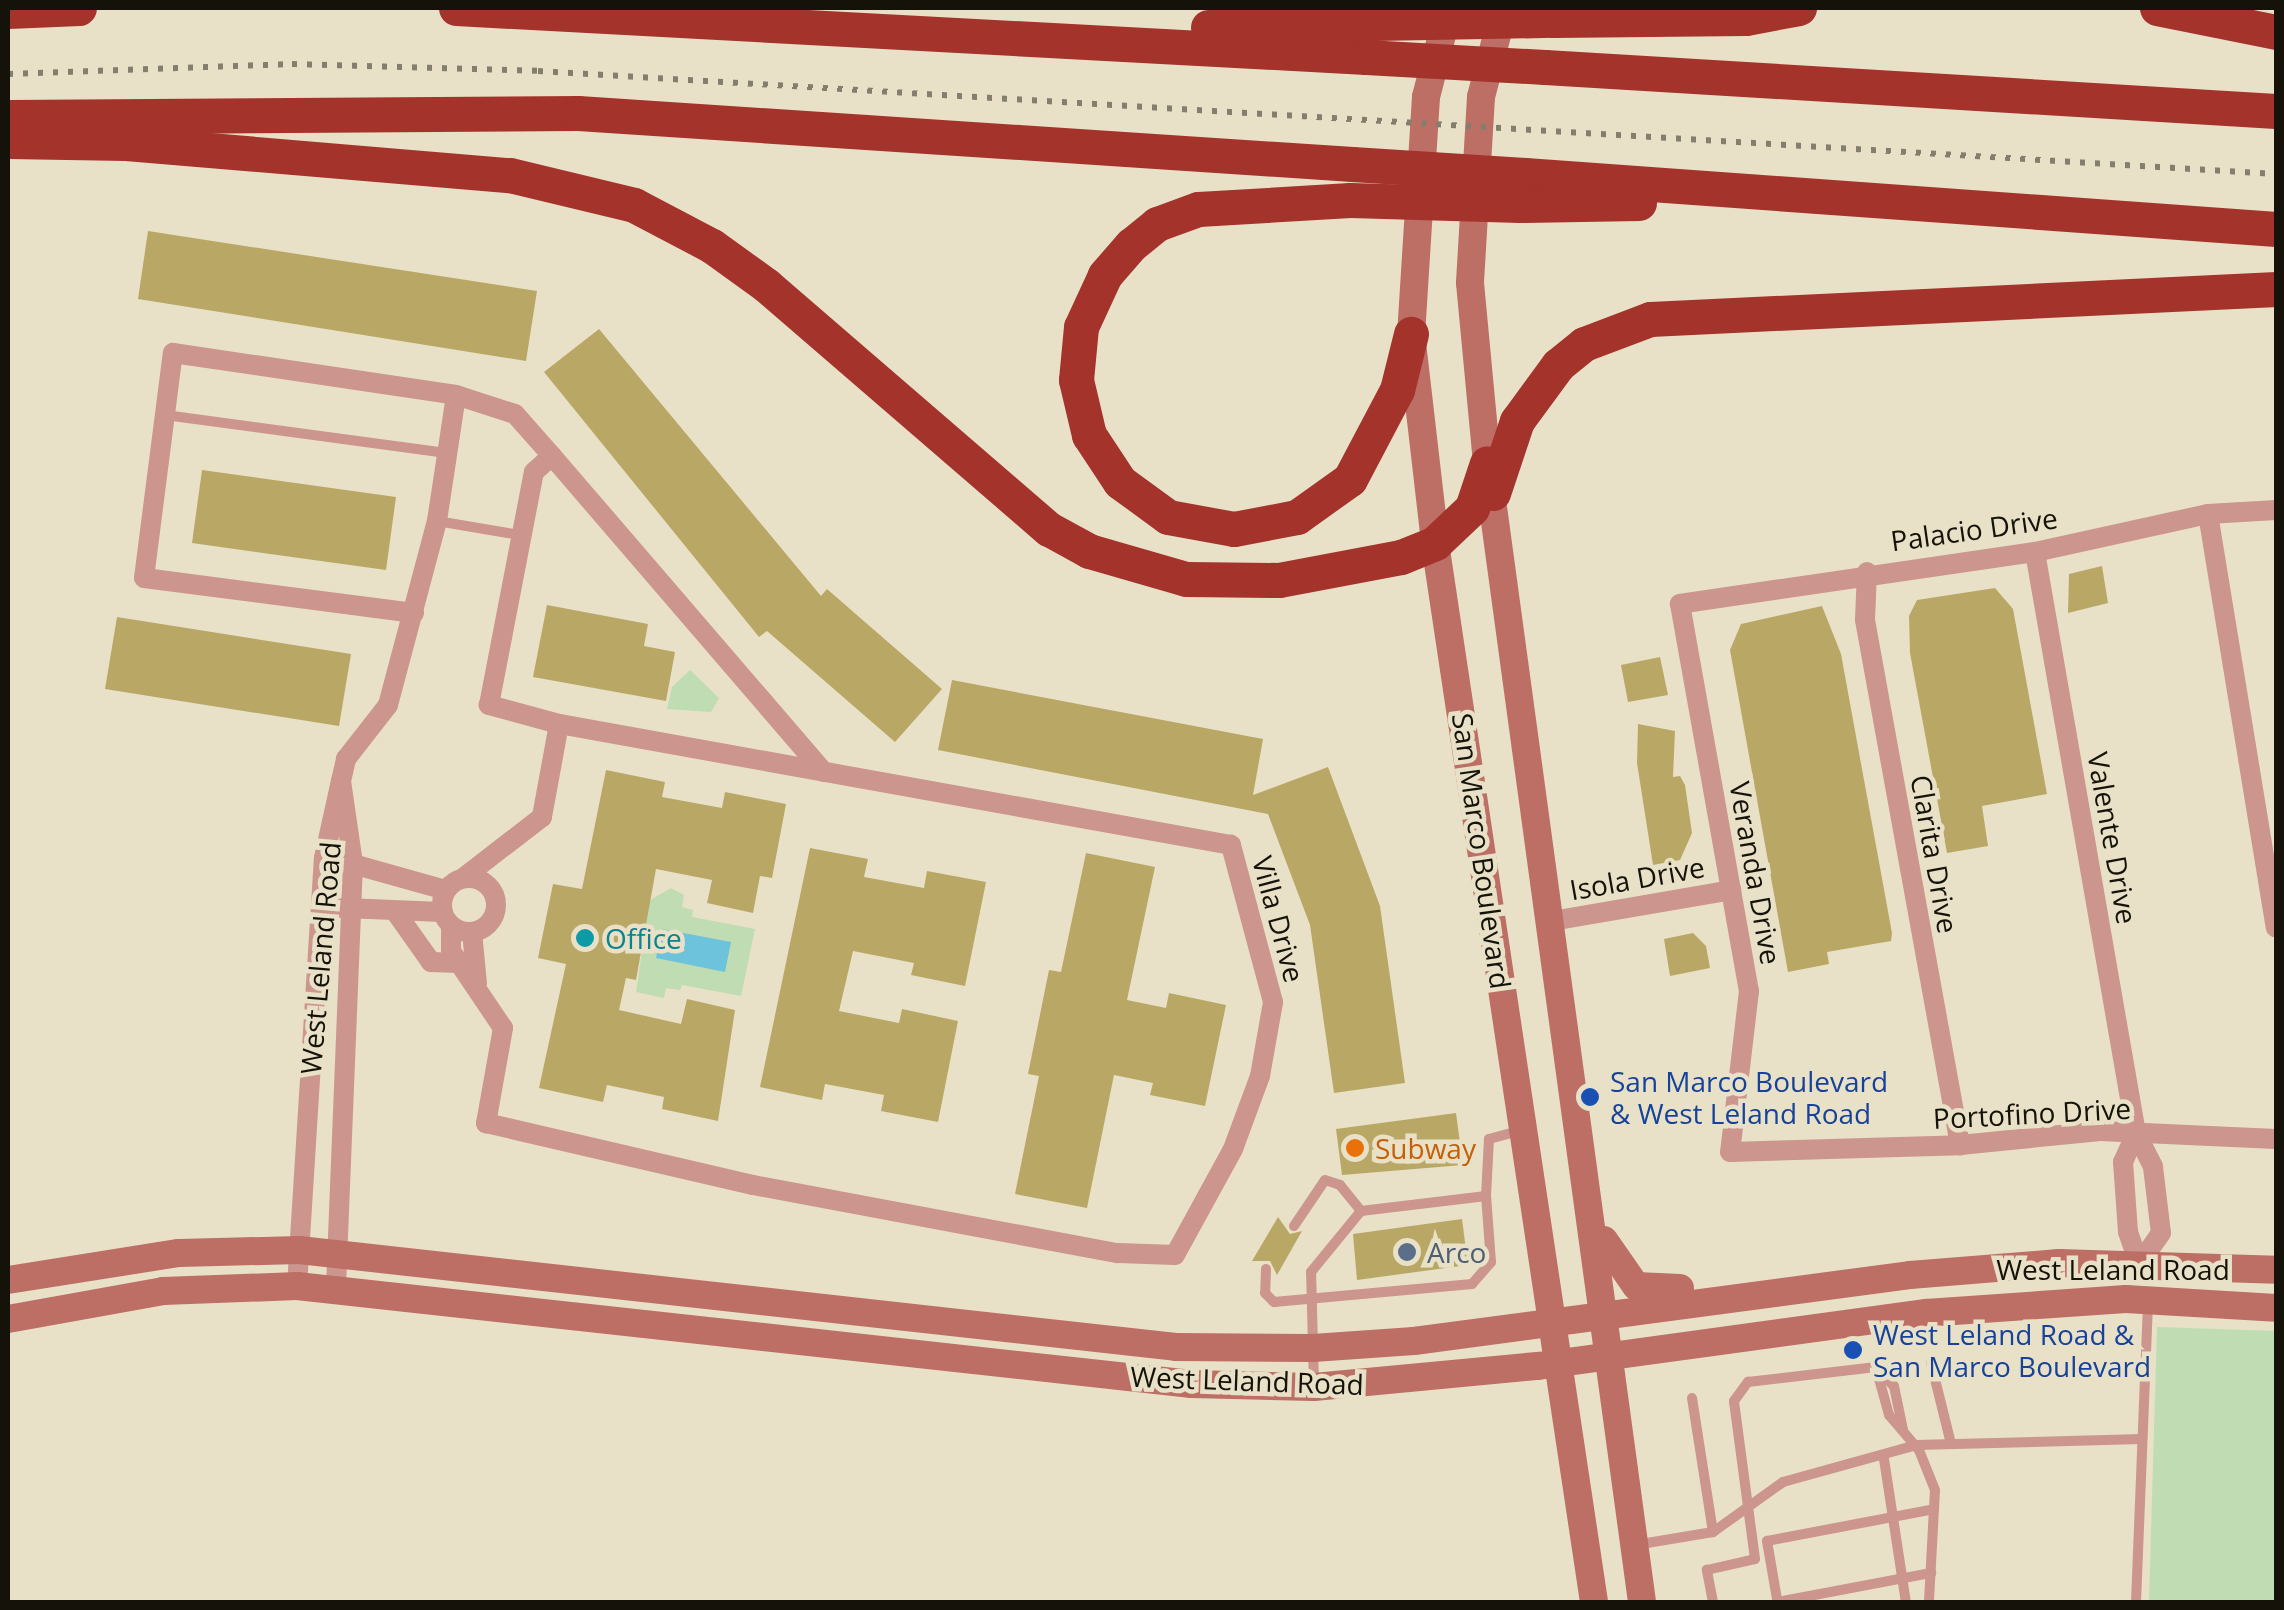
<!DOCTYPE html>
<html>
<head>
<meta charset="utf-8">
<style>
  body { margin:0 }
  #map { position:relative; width:2284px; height:1610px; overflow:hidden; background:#e8e1c7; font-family:"Open Sans",sans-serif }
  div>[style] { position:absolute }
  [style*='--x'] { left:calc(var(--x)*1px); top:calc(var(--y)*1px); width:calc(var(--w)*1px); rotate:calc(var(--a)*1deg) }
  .green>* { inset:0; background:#bfdcb2 }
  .water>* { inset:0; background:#6dc2dc }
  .building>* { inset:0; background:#b9a865 }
  .lane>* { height:10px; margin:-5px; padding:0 5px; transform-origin:5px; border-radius:5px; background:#cc958d }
  .street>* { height:20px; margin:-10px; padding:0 10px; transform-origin:10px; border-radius:10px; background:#cc958d }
  .street>.ring { margin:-10px; padding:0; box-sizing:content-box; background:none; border:20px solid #cc958d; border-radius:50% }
  .secondary>* { height:28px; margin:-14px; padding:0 14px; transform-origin:14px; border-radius:14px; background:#bd6e65 }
  .highway>* { height:35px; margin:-17.5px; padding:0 17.5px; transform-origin:17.5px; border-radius:17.5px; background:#a4332c }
  .rail>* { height:6px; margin-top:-3px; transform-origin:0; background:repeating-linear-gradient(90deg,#847f6d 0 5px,transparent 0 15px) }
  .highway-bridge>* { height:35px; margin:-17.5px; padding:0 17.5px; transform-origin:17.5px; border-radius:17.5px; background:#a4332c }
  .dots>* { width:28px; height:28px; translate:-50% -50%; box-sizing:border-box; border:5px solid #e8e1c7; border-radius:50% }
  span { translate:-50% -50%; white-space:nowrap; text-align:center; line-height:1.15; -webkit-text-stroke:9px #e8e1c7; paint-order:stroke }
  .street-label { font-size:28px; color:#151209 }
  .culture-label { font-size:28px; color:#0d838f }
  .left { translate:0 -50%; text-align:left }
  .transit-label { font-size:28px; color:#164399 }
  .food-label { font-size:28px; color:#c56008 }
  .service-label { font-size:28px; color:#4e5e75 }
  .frame { position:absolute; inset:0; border:10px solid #151209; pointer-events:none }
</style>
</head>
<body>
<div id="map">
  <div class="green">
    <i style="clip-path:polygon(690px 670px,719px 698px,711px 712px,667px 709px,672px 687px)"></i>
    <i style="clip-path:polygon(671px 888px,684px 895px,682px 907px,693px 910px,692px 917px,755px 929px,741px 996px,682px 985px,680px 990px,666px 988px,664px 998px,636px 992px,642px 951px,626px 948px,650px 900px)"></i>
    <i style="clip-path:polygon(2157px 1327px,2276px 1331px,2276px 1602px,2149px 1602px)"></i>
  </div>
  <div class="water">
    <i style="clip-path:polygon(662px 929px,731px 942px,725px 972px,656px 958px)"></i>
  </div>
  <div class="building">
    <i style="clip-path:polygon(148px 231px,537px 291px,526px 361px,138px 299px)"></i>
    <i style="clip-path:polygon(599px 329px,821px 596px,827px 589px,942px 689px,895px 742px,767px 631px,759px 637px,544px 372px)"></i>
    <i style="clip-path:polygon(202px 470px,396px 497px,386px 570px,192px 543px)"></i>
    <i style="clip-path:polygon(2102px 566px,2108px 603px,2068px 613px,2069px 574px)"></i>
    <i style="clip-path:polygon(1995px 588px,2013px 609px,2047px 794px,1982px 806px,1988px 846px,1947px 853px,1910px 653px,1909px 616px,1917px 600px)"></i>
    <i style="clip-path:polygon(547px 605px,648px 624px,644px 646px,675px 652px,666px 701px,533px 677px)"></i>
    <i style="clip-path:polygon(1822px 606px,1841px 654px,1892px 933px,1891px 941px,1827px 952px,1829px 964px,1788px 972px,1730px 650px,1741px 624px)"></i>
    <i style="clip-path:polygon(117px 617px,351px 654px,339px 726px,105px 689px)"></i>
    <i style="clip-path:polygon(1660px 657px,1668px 695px,1628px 702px,1621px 665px)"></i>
    <i style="clip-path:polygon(952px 680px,1263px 739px,1253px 795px,1328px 767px,1380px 906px,1405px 1083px,1334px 1093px,1310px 925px,1268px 814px,938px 750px)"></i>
    <i style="clip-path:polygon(1638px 724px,1675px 731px,1673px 777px,1680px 776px,1685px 785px,1692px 833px,1680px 860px,1653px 865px,1637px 763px)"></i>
    <i style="clip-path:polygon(606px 770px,665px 782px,662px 797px,722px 808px,725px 792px,786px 804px,772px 878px,760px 876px,753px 913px,707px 903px,712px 880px,656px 869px,636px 980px,626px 978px,619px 1010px,681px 1024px,687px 999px,735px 1010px,718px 1121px,662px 1109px,664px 1097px,607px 1085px,603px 1102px,539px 1088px,566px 964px,538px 958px,553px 884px,582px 889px)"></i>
    <i style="clip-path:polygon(810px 848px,868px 859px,864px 877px,924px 888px,927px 871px,986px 882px,965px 986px,911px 975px,914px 963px,853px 951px,839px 1011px,899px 1023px,902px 1009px,958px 1021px,938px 1122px,881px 1111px,884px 1095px,825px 1084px,822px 1100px,760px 1087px)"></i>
    <i style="clip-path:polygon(1086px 853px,1155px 867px,1127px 1000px,1166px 1008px,1169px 993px,1226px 1005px,1205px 1106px,1150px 1095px,1153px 1083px,1114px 1075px,1087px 1208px,1015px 1194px,1039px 1076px,1028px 1074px,1049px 970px,1061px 972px)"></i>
    <i style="clip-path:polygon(1693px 933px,1706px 946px,1710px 968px,1670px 976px,1664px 939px)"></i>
    <i style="clip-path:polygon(1456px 1113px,1463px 1165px,1342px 1175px,1336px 1129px)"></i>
    <i style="clip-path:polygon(1278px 1217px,1290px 1234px,1302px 1231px,1277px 1275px,1270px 1261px,1252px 1261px)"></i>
    <i style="clip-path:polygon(1462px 1219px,1468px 1265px,1357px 1280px,1353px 1234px)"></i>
  </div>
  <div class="lane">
    <i style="--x:165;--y:415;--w:284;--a:7.7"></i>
    <i style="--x:437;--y:521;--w:84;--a:9.6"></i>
    <i style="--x:1294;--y:1226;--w:55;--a:-56"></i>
    <i style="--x:1325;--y:1180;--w:16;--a:18"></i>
    <i style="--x:1340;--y:1185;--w:33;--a:51"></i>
    <i style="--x:1266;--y:1269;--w:24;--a:92"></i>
    <i style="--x:1265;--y:1293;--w:13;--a:45"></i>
    <i style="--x:1274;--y:1302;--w:199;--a:-5.2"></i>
    <i style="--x:1472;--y:1284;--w:29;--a:-49"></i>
    <i style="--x:1491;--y:1262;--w:66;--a:-94.3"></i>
    <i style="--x:1931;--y:1363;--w:83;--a:76.1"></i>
    <i style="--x:1876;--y:1368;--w:49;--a:74.5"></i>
    <i style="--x:1889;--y:1415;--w:46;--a:49.4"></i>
    <i style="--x:1919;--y:1450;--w:43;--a:68.2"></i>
    <i style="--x:1935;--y:1490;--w:112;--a:93.1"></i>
    <i style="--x:1314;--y:1384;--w:112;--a:-91.5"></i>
    <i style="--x:1311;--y:1272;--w:79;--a:-50.7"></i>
    <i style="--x:1361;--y:1211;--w:126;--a:-6.8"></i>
    <i style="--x:1486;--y:1196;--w:57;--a:-87"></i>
    <i style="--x:1489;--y:1139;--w:34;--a:-15"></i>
    <i style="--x:1692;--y:1398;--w:136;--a:81.1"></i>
    <i style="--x:1713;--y:1532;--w:86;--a:-35.5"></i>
    <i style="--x:1783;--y:1482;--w:138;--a:-15.5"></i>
    <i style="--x:1916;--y:1445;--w:226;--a:-1.5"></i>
    <i style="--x:1884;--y:1459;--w:145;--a:81.3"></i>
    <i style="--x:1635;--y:1545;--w:79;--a:-9.5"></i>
    <i style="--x:1777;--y:1599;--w:59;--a:-99.8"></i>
    <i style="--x:1767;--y:1541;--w:170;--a:-10.8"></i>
    <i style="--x:1713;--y:1602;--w:33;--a:-101"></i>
    <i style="--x:1707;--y:1570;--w:49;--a:-12.9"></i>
    <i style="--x:1755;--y:1559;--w:159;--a:-97.6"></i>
    <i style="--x:1734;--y:1401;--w:24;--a:-54"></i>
    <i style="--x:1748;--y:1382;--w:129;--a:-6.7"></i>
    <i style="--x:1876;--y:1367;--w:26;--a:47"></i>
    <i style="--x:1894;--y:1386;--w:45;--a:78.4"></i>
    <i style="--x:1777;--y:1602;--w:157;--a:-10.7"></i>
    <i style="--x:2136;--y:1602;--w:301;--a:-87.7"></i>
  </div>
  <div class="street">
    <i style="--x:2276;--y:510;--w:68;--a:176.6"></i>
    <i style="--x:2208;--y:514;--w:177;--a:167.6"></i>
    <i style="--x:2035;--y:552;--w:359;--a:171.7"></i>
    <i style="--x:1680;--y:604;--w:393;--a:79.9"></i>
    <i style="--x:1749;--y:991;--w:162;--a:96.7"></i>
    <i style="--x:1730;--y:1152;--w:230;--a:-1.7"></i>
    <i style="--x:1960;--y:1145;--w:141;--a:-5.7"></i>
    <i style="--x:2100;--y:1131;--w:176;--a:2.6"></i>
    <i style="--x:2208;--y:514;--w:419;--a:80.7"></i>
    <i style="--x:2035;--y:552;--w:590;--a:80.14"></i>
    <i style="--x:2136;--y:1133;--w:38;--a:63"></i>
    <i style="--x:2153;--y:1167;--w:66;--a:83.1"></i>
    <i style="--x:2161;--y:1233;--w:38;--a:125"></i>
    <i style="--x:1867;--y:572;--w:48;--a:92.4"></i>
    <i style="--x:1865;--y:620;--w:534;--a:79.74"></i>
    <i style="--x:414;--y:613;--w:272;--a:-172.6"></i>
    <i style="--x:144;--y:578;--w:227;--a:-82.7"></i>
    <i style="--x:173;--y:353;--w:286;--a:8.4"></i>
    <i style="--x:456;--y:395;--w:62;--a:17.9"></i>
    <i style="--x:515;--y:414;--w:56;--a:48.6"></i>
    <i style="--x:559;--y:724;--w:73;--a:-164.8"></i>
    <i style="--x:489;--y:705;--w:237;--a:-79.1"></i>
    <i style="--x:534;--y:472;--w:24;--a:-42"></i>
    <i style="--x:552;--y:456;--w:417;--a:49.3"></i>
    <i style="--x:341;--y:781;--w:23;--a:-77"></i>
    <i style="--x:346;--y:759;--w:68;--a:-52.1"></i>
    <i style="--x:388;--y:705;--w:190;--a:-75.1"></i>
    <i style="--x:437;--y:521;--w:127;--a:-81.4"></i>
    <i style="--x:342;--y:861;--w:107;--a:15.7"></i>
    <i class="ring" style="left:442px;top:878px;width:34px;height:34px"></i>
    <i style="--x:321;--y:907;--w:121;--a:2.4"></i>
    <i style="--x:397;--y:914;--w:59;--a:54.7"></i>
    <i style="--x:431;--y:962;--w:27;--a:2"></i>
    <i style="--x:1552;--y:921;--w:182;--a:-9.8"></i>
    <i style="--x:451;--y:926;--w:25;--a:90"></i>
    <i style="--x:451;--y:951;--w:93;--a:56"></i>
    <i style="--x:503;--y:1028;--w:97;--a:100.1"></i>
    <i style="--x:486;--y:1123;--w:274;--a:13.1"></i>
    <i style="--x:753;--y:1185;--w:371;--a:10.6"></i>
    <i style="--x:1118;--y:1253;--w:57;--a:2"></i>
    <i style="--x:1175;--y:1255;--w:121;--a:-61.3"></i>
    <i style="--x:1233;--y:1149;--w:78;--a:-69.7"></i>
    <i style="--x:1260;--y:1076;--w:75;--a:-80"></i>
    <i style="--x:1273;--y:1002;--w:163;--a:-105"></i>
    <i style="--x:1231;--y:845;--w:683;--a:-169.79"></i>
    <i style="--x:559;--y:724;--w:95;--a:100.4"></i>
    <i style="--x:542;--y:817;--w:100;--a:142.3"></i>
    <i style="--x:472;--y:932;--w:52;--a:84.5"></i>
    <i style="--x:2136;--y:1133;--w:32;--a:114"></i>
    <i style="--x:2123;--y:1162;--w:70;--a:85.9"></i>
    <i style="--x:2128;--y:1232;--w:34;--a:71"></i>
    <i style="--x:297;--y:1286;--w:429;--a:-86.4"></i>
    <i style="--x:324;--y:858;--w:79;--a:-77.6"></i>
    <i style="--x:341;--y:781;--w:83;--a:81.7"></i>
    <i style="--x:353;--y:863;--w:426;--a:92.3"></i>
  </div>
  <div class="secondary">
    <i style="--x:1449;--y:8;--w:92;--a:104.5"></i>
    <i style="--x:1426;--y:97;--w:237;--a:93.6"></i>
    <i style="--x:1411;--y:334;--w:210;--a:83.4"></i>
    <i style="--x:1435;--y:543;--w:1071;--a:81.46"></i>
    <i style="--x:1504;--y:8;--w:92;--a:104.5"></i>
    <i style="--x:1481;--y:97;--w:186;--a:93.4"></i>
    <i style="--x:1470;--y:283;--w:181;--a:84.6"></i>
    <i style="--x:1487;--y:463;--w:1149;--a:82.25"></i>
    <i style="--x:1604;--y:1240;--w:56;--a:55.2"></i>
    <i style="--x:1636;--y:1286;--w:44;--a:2.6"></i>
    <i style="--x:8;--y:1280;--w:173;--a:-9"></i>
    <i style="--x:179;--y:1253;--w:120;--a:-1.4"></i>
    <i style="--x:299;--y:1250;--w:882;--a:6.31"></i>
    <i style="--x:1176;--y:1347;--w:137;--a:0.4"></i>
    <i style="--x:1313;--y:1348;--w:101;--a:-4"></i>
    <i style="--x:1414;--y:1341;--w:500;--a:-7.58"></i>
    <i style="--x:1910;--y:1275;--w:149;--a:-4.6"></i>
    <i style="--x:2059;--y:1263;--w:217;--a:1.8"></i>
    <i style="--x:8;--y:1319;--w:158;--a:-10.2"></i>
    <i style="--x:163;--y:1291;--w:134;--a:-2.1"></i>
    <i style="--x:297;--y:1286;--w:900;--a:6.25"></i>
    <i style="--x:1192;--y:1384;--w:122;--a:1.4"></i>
    <i style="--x:1314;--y:1387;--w:225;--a:-5.4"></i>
    <i style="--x:1538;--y:1366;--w:392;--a:-7.8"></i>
    <i style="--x:1926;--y:1313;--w:200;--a:-4"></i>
    <i style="--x:2126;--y:1299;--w:150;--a:3.4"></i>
  </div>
  <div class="highway">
    <i style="--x:456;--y:8;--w:911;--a:3.08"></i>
    <i style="--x:2157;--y:8;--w:121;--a:11.4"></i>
    <i style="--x:8;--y:11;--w:71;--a:-2.4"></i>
    <i style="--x:1553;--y:20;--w:193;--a:-0.6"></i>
    <i style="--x:1746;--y:18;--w:54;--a:-10.7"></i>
    <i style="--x:1208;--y:27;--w:166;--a:-1.4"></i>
    <i style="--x:1545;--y:67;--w:732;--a:3.44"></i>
    <i style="--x:8;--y:117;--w:570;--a:-0.4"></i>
    <i style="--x:578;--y:113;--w:776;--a:3.77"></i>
    <i style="--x:8;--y:141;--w:118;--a:1"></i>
    <i style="--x:126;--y:143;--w:385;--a:4.8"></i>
    <i style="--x:510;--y:175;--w:128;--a:13.6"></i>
    <i style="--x:634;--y:205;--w:88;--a:27.7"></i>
    <i style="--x:712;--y:246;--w:67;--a:35.8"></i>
    <i style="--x:766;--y:285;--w:374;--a:40.8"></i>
    <i style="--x:1049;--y:529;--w:46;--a:28.8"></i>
    <i style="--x:1089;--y:551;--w:101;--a:16.1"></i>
    <i style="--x:1186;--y:579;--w:93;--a:0.6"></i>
    <i style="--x:1279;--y:580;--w:124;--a:-10.7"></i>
    <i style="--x:1401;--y:557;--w:37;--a:-22"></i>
    <i style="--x:1435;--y:543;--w:51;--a:-43.4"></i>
    <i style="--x:1472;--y:508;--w:47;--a:-71.6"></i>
    <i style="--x:1525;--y:175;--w:753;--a:4.11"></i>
    <i style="--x:1350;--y:200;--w:152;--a:176.6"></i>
    <i style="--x:1198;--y:209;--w:44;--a:159.9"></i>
    <i style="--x:1157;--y:224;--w:33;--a:141"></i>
    <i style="--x:1131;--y:245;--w:40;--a:131"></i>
    <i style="--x:1105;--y:275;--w:57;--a:114.8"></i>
    <i style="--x:1081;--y:327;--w:53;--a:95.4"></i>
    <i style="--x:1076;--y:380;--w:57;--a:76.7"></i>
    <i style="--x:1089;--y:435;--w:56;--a:56.6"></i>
    <i style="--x:1120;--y:482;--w:59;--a:36.1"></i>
    <i style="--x:1168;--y:517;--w:67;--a:10.3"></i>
    <i style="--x:1234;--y:529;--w:64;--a:-10.8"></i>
    <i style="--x:1297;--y:517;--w:65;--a:-35.6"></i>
    <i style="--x:1350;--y:479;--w:101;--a:-62.2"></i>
    <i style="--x:1397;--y:390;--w:58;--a:-76"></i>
    <i style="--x:1520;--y:205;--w:119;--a:-1"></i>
    <i style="--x:1493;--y:493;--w:76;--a:-71.6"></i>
    <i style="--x:1517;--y:421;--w:69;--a:-53.8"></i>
    <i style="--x:1558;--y:365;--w:33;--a:-39"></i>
    <i style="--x:1584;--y:344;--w:71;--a:-20.7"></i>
    <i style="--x:1650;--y:319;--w:627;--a:-2.74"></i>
  </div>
  <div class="rail">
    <i style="--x:8;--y:74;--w:284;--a:-2"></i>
    <i style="--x:292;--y:64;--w:246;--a:1.6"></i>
    <i style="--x:538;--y:71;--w:1741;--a:3.39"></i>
  </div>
  <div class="highway-bridge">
    <i style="--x:1374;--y:23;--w:179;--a:-1"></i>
    <i style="--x:1366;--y:57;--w:179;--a:3.2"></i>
    <i style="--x:1352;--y:164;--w:173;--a:3.6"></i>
    <i style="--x:1350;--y:200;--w:170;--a:1.7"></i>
  </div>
  <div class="dots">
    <i style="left:585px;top:938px;background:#0f9aa8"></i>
    <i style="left:1590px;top:1097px;background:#1a4fb4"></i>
    <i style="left:1355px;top:1148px;background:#e8710a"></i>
    <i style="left:1407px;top:1252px;background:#5c6f8a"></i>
    <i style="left:1853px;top:1350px;background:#1a4fb4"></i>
  </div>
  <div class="street-label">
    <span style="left:1974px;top:529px;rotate:-8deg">Palacio Drive</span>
    <span style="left:2113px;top:838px;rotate:80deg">Valente Drive</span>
    <span style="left:1482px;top:851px;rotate:82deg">San Marco Boulevard</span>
    <span style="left:1935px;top:854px;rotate:80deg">Clarita Drive</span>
    <span style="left:1756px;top:873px;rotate:80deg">Veranda Drive</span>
    <span style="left:1637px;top:878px;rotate:-10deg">Isola Drive</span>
    <span style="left:1279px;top:919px;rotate:75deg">Villa Drive</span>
    <span style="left:320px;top:958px;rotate:-85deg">West Leland Road</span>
    <span style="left:2032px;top:1113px;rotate:-3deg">Portofino Drive</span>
    <span style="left:2113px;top:1269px">West Leland Road</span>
    <span style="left:1247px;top:1380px;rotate:2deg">West Leland Road</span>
  </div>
  <div class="culture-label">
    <span class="left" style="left:605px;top:938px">Office</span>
  </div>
  <div class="transit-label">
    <span class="left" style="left:1610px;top:1097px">San Marco Boulevard<br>&amp; West Leland Road</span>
    <span class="left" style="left:1873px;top:1350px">West Leland Road &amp;<br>San Marco Boulevard</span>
  </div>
  <div class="food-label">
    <span class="left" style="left:1375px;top:1148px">Subway</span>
  </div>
  <div class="service-label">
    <span class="left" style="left:1427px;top:1252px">Arco</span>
  </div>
  <div class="frame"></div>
</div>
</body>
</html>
